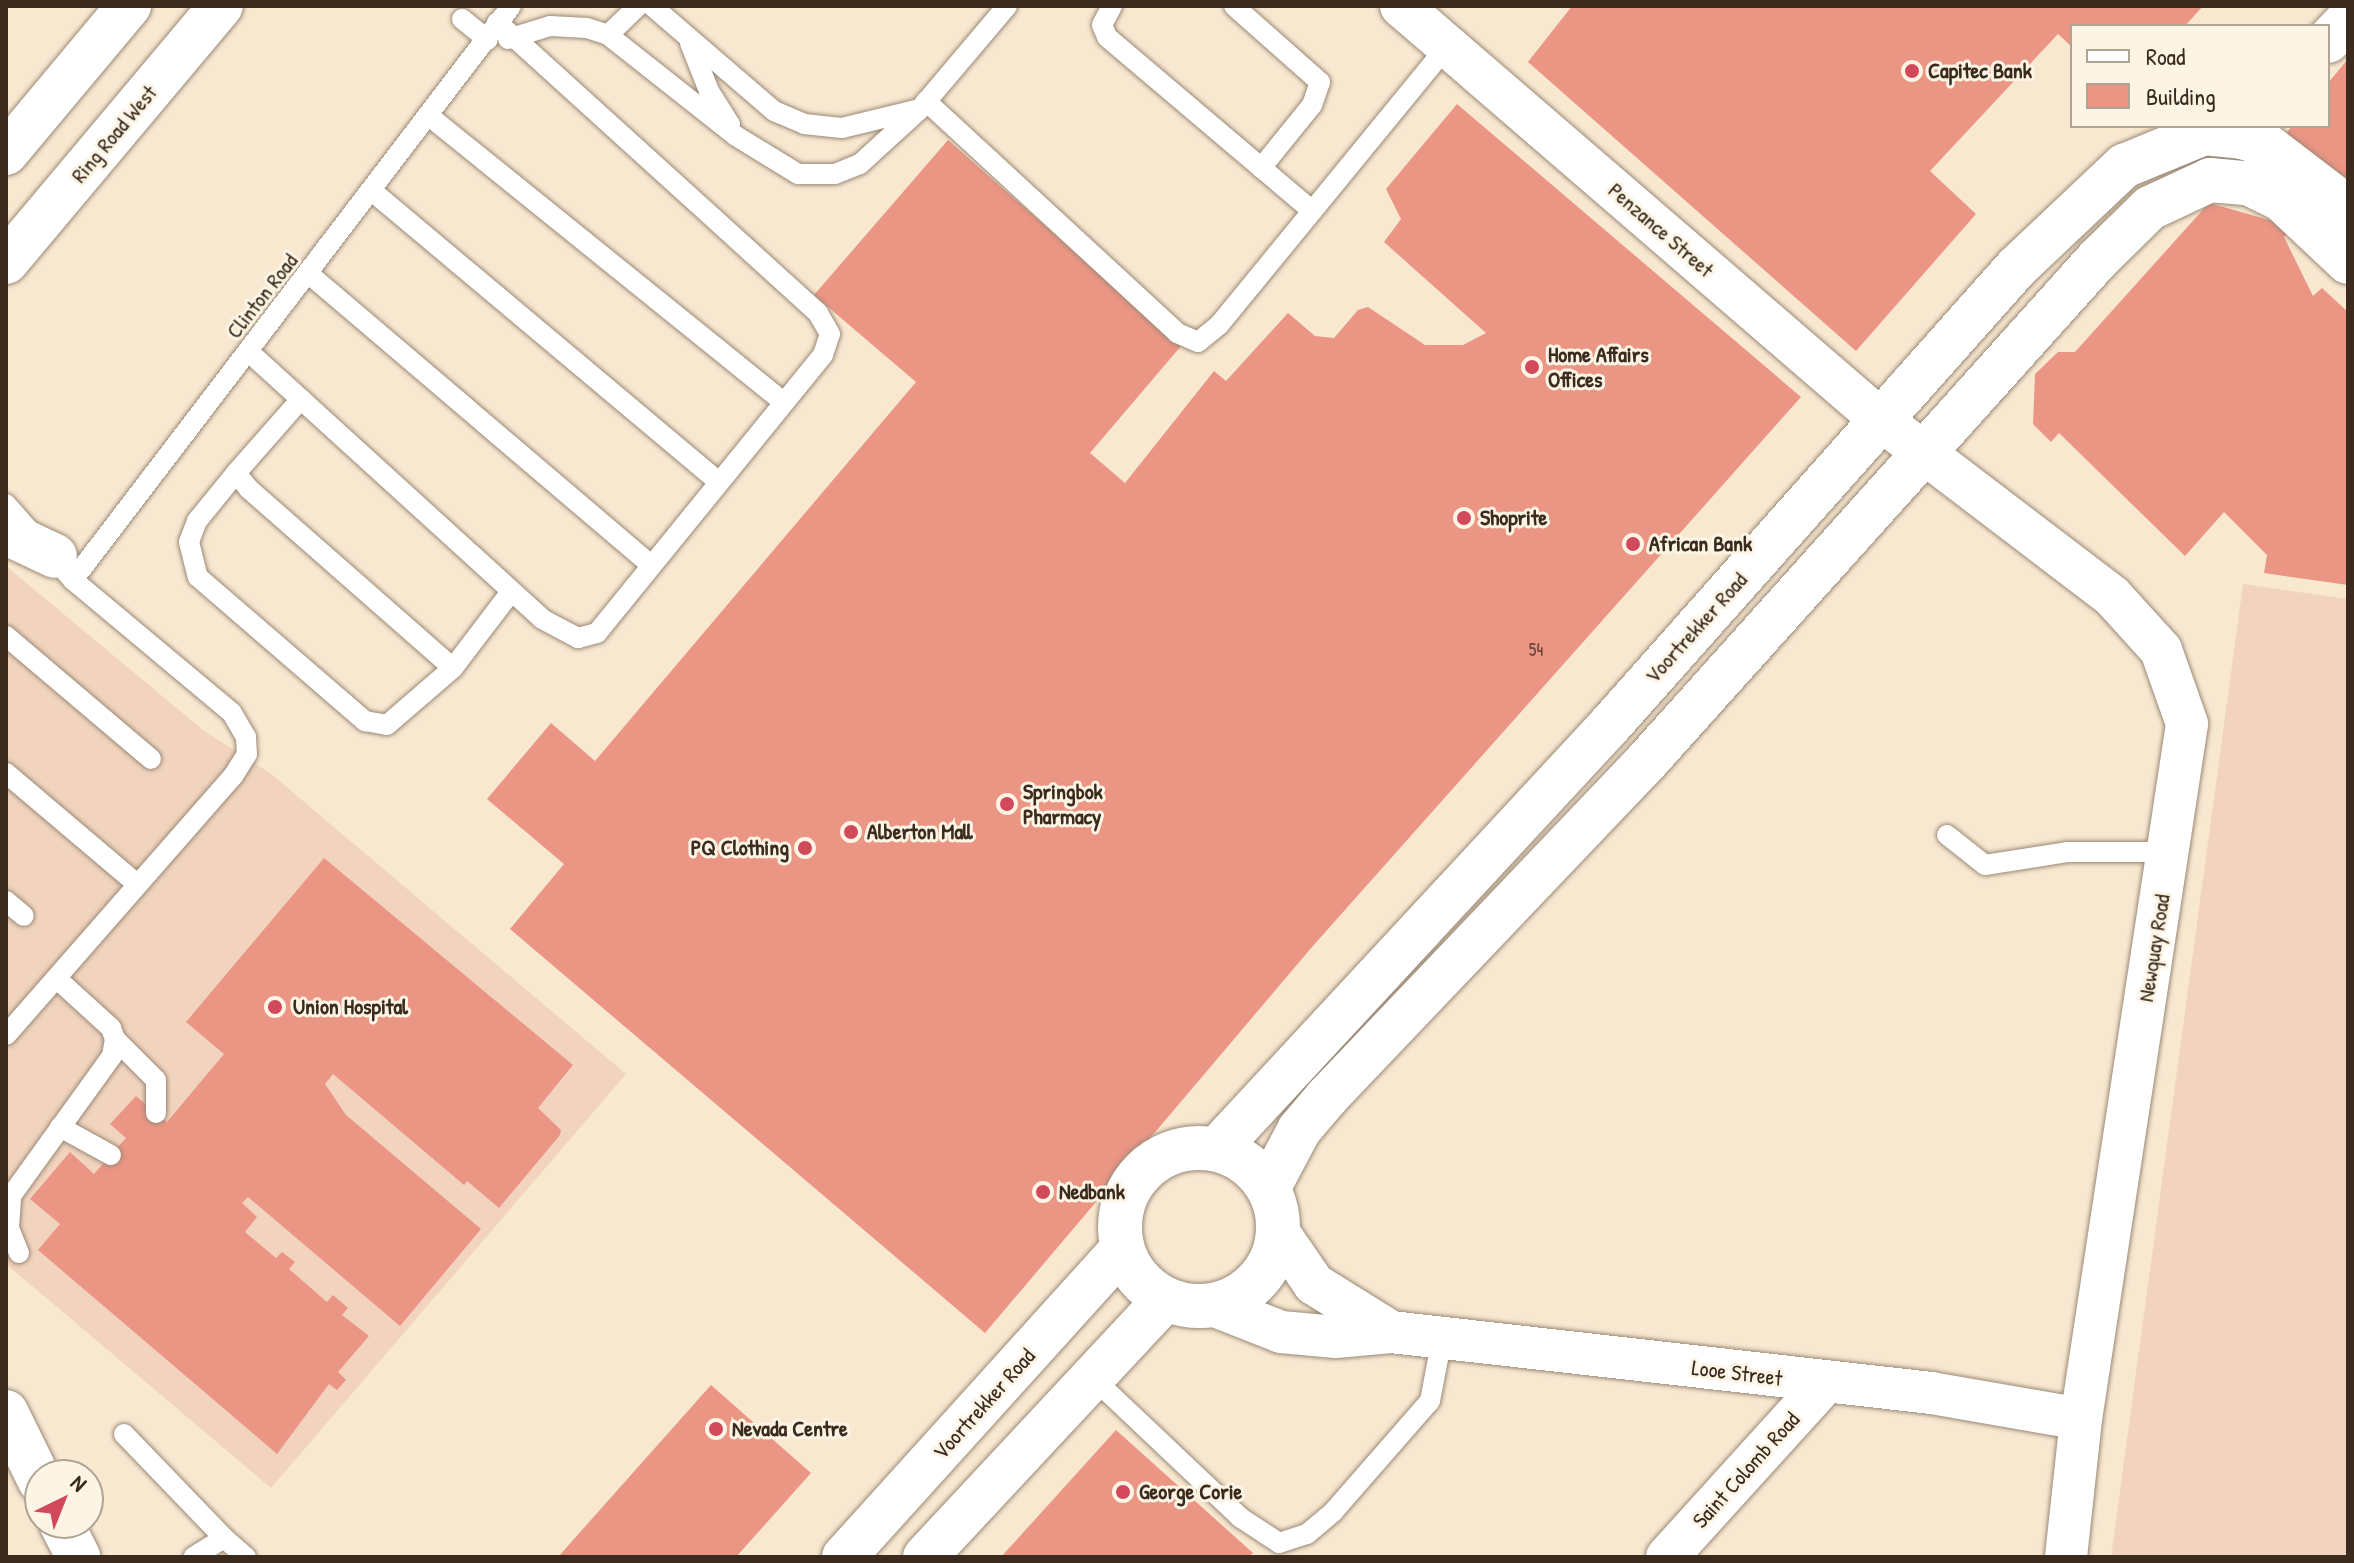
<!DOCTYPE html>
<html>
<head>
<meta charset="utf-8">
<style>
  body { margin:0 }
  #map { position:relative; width:2354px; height:1563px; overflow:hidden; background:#f8e8d0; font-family:"Patrick Hand",sans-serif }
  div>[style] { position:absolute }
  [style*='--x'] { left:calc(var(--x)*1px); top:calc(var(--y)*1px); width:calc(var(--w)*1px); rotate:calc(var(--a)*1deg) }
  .built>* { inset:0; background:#f2d4be }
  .building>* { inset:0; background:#eb9584 }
  .roads { filter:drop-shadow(0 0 2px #9a8977) drop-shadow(0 0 2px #9a8977) }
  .service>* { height:20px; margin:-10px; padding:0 10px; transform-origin:10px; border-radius:10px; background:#fff }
  .minor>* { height:42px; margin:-21px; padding:0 21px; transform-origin:21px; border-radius:21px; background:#fff }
  .tertiary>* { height:44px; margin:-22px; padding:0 22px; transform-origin:22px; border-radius:22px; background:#fff }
  .secondary>* { height:44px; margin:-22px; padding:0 22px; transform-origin:22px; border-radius:22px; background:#fff }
  .secondary>.ring { margin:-22px; padding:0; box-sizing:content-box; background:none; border:44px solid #fff; border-radius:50% }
  .primary>* { height:44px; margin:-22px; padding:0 22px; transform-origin:22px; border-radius:22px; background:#fff }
  .dots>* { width:22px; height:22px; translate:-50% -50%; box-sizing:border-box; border:4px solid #fcf5e5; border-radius:50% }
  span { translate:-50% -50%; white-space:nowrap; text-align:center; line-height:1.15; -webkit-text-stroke:6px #fcf5e5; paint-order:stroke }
  .number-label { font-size:18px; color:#674538 }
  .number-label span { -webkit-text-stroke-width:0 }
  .poi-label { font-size:22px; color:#3b2a1e; font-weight:700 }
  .left { translate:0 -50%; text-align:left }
  .right { translate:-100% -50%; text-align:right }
  .street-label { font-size:22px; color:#3b2a1e }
  .frame { position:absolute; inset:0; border:8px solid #3b2a1e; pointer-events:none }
  .legend { position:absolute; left:2070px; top:24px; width:260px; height:104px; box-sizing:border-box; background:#fcf5e5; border:2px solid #afa495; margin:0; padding:10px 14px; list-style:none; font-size:24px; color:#3b2a1e }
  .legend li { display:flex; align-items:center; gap:16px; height:40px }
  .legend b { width:40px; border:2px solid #afa495 }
  .north { position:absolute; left:24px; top:1459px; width:80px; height:80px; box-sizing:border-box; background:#fcf5e5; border:2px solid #afa495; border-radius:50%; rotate:43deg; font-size:22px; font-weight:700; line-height:32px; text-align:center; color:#3b2a1e }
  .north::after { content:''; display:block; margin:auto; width:28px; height:36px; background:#d1495b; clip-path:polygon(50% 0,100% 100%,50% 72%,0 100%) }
</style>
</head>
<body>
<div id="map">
  <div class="built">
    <i style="clip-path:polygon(6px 566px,203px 730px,270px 773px,626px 1074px,271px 1488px,6px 1264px)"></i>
    <i style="clip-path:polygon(2243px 584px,2348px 599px,2348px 1557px,2111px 1557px)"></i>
  </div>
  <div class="building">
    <i style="clip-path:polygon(1572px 6px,2203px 6px,2185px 26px,2072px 26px,2072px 47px,2058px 34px,1930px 171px,1976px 214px,1856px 351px,1528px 62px)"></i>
    <i style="clip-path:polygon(2348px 59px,2348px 204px,2282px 138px,2292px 126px,2328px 126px,2328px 83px)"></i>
    <i style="clip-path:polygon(1457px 104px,1801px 397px,1312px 947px,985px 1333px,510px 929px,564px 864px,487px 799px,551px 723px,595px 761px,916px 382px,814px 295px,948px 140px,1181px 346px,1090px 453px,1125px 483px,1214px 371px,1226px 381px,1288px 313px,1315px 336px,1334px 338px,1358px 310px,1368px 307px,1425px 345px,1463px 345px,1486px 333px,1384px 242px,1401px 219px,1386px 189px)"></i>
    <i style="clip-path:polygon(2209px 203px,2294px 227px,2284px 237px,2313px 296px,2322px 288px,2348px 312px,2348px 585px,2264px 573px,2267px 555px,2224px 512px,2185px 556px,2059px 433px,2051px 442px,2033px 424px,2035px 374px,2058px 352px,2075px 352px)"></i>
    <i style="clip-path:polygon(324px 858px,573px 1065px,538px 1108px,561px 1130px,560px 1135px,499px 1208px,467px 1181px,464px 1185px,333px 1074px,325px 1084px,346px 1115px,481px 1229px,400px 1326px,248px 1197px,242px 1203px,257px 1217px,245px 1232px,276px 1258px,282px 1252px,295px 1262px,289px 1269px,327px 1302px,333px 1295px,348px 1308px,342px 1315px,369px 1336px,338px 1372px,346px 1380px,337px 1390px,329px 1384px,277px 1454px,38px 1250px,60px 1224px,30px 1199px,70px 1152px,94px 1174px,126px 1138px,110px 1124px,136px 1096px,167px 1122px,224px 1054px,186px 1022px)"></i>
    <i style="clip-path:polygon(711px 1385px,811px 1473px,736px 1557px,558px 1557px)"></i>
    <i style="clip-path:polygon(1116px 1430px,1253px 1553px,1249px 1557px,1001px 1557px)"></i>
  </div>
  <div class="roads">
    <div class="service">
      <i style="--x:652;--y:6;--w:161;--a:40.7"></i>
      <i style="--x:774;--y:111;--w:33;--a:23"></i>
      <i style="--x:804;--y:124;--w:38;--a:6"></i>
      <i style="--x:842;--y:128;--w:76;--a:-13.7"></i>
      <i style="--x:1112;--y:6;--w:21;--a:118"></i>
      <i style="--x:1102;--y:25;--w:13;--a:67"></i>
      <i style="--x:1107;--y:37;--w:269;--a:40.3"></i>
      <i style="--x:1234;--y:6;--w:115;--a:41.5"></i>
      <i style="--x:1320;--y:82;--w:24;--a:109"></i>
      <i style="--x:1312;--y:105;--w:81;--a:129"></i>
      <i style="--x:462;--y:19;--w:33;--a:39"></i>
      <i style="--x:608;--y:35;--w:42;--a:-44"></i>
      <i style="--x:508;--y:39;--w:44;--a:-17.2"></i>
      <i style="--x:550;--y:26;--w:37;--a:3"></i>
      <i style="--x:587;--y:28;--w:22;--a:18"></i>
      <i style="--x:608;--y:35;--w:163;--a:38.3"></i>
      <i style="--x:736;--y:136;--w:73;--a:31.5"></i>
      <i style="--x:798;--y:174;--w:37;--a:0"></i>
      <i style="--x:835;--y:174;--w:27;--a:-22"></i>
      <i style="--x:860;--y:164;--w:81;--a:-42.5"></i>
      <i style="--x:920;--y:109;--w:135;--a:-49.8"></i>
      <i style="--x:690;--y:43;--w:52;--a:68.4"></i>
      <i style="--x:709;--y:91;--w:40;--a:58"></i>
      <i style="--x:926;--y:101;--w:342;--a:42.7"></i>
      <i style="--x:1177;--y:333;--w:23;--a:23"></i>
      <i style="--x:1198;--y:342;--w:27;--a:-39"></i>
      <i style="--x:1219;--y:325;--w:360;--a:-50.7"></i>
      <i style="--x:429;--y:116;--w:455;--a:38.9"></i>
      <i style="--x:372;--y:191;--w:451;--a:40"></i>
      <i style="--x:309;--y:274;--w:449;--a:40.4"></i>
      <i style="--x:249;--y:352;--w:396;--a:42.3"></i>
      <i style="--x:542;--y:619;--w:41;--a:27.8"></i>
      <i style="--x:578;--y:638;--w:20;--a:-15"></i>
      <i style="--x:597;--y:633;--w:358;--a:-50.9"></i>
      <i style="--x:823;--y:355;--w:22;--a:-72"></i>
      <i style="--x:830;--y:334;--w:24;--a:-120"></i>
      <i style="--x:818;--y:313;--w:433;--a:-137.8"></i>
      <i style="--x:301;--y:399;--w:98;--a:131.3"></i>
      <i style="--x:236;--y:473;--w:21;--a:51"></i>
      <i style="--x:249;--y:489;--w:271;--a:41.3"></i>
      <i style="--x:453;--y:668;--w:96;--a:-52.7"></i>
      <i style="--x:236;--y:473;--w:62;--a:129.1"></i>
      <i style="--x:197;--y:521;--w:22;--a:111"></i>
      <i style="--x:189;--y:542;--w:36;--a:76"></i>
      <i style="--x:198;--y:577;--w:221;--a:40.8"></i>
      <i style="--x:365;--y:721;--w:22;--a:10"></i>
      <i style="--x:387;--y:725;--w:87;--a:-40.8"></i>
      <i style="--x:6;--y:504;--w:101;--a:48.6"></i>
      <i style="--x:73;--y:580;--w:207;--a:39.9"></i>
      <i style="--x:232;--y:713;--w:28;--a:60"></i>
      <i style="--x:246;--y:737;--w:17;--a:87"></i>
      <i style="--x:247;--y:754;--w:26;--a:122"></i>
      <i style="--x:233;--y:776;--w:344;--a:131.2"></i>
      <i style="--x:73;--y:580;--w:722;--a:-52.65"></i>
      <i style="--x:6;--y:636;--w:190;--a:40.3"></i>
      <i style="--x:6;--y:773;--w:172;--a:40.3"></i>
      <i style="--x:1947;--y:835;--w:48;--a:38.3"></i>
      <i style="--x:1985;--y:865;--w:83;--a:-9"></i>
      <i style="--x:2067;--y:852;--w:102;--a:0"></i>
      <i style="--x:6;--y:901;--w:23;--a:40"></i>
      <i style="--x:115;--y:1039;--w:58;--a:45"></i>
      <i style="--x:156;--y:1080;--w:33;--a:90"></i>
      <i style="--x:60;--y:1127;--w:58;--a:28.8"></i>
      <i style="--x:19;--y:1253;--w:27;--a:-112"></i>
      <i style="--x:9;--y:1228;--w:32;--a:-86"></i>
      <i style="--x:11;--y:1196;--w:173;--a:-54.2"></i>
      <i style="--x:112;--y:1056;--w:17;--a:-80"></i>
      <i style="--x:115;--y:1039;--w:12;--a:-110"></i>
      <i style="--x:111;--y:1028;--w:74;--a:-137.7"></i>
      <i style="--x:1093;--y:1378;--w:204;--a:43.4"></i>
      <i style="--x:1241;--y:1518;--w:45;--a:33.3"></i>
      <i style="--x:1279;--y:1543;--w:29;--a:-18"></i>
      <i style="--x:1307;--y:1534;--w:34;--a:-40"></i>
      <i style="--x:1333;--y:1512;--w:147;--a:-48.9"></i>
      <i style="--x:1430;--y:1401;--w:64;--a:-79.2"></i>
      <i style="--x:124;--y:1434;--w:144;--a:46.1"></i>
      <i style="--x:224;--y:1538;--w:36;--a:148"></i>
      <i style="--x:224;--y:1538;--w:29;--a:41"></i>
    </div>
    <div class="minor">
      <i style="--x:1401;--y:6;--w:634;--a:40.78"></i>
      <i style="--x:1881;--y:420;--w:290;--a:37.3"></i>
      <i style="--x:2112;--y:596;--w:73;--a:47.8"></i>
      <i style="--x:2161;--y:650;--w:78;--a:70.6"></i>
      <i style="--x:2187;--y:724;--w:703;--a:98.67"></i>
      <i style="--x:2081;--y:1419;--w:139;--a:96.2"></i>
      <i style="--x:1279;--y:1233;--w:62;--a:55.5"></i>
      <i style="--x:1314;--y:1284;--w:91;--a:31.9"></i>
      <i style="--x:1215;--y:1306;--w:71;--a:21.5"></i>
      <i style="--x:1281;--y:1332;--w:55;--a:5.2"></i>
      <i style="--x:1336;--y:1337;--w:55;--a:-5.2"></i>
      <i style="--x:1391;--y:1332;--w:543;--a:6.44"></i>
      <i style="--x:1931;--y:1393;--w:152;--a:9.8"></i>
      <i style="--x:1667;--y:1557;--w:234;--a:-47.8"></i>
    </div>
    <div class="tertiary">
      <i style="--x:2328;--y:41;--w:29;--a:-46"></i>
      <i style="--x:6;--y:1412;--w:77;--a:63.8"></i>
      <i style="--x:61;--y:1523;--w:38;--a:63"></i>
    </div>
    <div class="secondary">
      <i class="ring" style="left:1120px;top:1148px;width:114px;height:114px"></i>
      <i style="--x:1217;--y:1149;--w:578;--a:-47.17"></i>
      <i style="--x:1610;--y:725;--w:611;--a:-48.38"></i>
      <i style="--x:2016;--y:268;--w:149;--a:-43.4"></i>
      <i style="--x:2124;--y:166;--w:87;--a:-22.4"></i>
      <i style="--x:2204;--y:133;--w:38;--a:6"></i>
      <i style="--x:2242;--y:137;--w:22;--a:16"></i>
      <i style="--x:2263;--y:143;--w:107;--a:37.4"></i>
      <i style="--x:1269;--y:1187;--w:64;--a:-62.2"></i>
      <i style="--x:1299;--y:1130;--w:43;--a:-49.7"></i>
      <i style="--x:1327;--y:1097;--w:464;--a:-46.4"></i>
      <i style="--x:1647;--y:761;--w:673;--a:-48.07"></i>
      <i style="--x:2097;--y:260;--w:74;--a:-44.5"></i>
      <i style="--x:2150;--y:208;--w:66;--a:-25"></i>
      <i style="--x:2210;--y:180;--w:38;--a:5"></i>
      <i style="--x:2248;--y:183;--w:37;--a:26"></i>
      <i style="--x:2281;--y:199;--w:92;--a:43.2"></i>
      <i style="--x:844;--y:1557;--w:415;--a:-47.9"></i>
      <i style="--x:925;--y:1557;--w:352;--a:-47"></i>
    </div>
    <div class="primary">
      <i style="--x:6;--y:153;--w:192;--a:-50.1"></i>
      <i style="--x:6;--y:262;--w:334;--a:-50"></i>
      <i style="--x:6;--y:533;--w:54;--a:25.1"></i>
    </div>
  </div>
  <div class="dots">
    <i style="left:1912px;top:71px;background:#d1495b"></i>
    <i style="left:1532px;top:367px;background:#d1495b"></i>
    <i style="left:1464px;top:518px;background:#d1495b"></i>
    <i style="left:1633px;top:544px;background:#d1495b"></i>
    <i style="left:1007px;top:804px;background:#d1495b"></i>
    <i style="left:851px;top:832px;background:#d1495b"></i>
    <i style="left:805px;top:848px;background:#d1495b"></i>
    <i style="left:275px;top:1007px;background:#d1495b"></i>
    <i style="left:1043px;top:1192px;background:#d1495b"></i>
    <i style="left:716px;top:1429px;background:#d1495b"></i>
    <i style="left:1123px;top:1492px;background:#d1495b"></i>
  </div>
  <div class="number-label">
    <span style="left:1536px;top:650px">54</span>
  </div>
  <div class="poi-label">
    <span class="left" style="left:1928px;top:71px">Capitec Bank</span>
    <span class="left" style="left:1548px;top:367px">Home Affairs<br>Offices</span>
    <span class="left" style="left:1480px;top:518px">Shoprite</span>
    <span class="left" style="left:1649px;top:544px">African Bank</span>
    <span class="left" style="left:1023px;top:804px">Springbok<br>Pharmacy</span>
    <span class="left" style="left:867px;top:832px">Alberton Mall</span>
    <span class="right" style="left:789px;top:848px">PQ Clothing</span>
    <span class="left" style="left:293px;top:1007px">Union Hospital</span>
    <span class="left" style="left:1059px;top:1192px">Nedbank</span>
    <span class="left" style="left:732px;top:1429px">Nevada Centre</span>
    <span class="left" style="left:1139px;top:1492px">George Corie</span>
  </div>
  <div class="street-label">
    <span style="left:114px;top:134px;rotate:-50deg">Ring Road West</span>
    <span style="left:1661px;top:230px;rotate:41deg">Penzance Street</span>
    <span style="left:262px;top:296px;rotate:-52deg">Clinton Road</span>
    <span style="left:1696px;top:628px;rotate:-48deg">Voortrekker Road</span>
    <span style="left:2154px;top:948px;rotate:-81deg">Newquay Road</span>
    <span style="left:1737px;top:1373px;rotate:7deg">Looe Street</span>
    <span style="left:984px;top:1404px;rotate:-48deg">Voortrekker Road</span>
    <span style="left:1746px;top:1470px;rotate:-48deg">Saint Colomb Road</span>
  </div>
  <div class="frame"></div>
  <ul class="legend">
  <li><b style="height:10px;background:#fff"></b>Road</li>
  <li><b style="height:22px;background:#eb9584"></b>Building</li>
  </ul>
  <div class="north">N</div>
</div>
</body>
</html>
